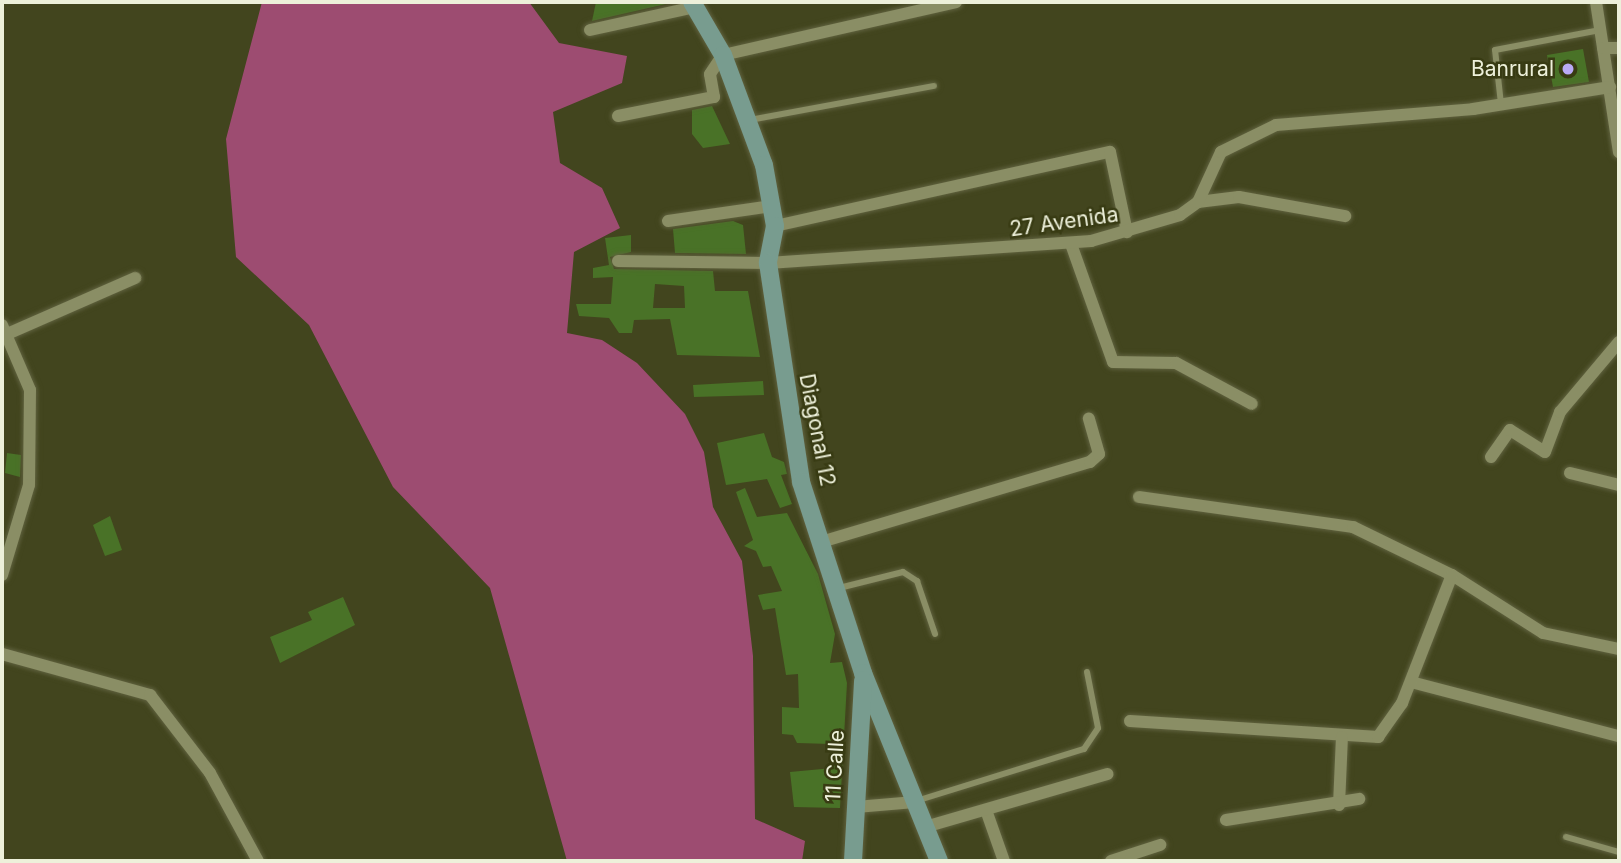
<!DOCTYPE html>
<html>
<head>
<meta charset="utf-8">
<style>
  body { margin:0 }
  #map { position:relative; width:1621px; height:863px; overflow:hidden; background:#42451e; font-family:Inter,sans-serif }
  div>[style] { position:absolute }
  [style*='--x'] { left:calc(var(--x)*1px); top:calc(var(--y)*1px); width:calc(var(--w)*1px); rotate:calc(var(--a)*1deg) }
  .forest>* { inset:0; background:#9d4c71 }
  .building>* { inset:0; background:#497227 }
  .roads { filter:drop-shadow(0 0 2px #60623f) drop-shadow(0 0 2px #60623f) }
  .lane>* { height:6px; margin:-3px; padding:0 3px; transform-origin:3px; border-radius:3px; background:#8a8e65 }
  .street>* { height:12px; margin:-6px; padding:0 6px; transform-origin:6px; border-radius:6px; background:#8a8e65 }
  .secondary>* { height:18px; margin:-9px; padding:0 9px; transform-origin:9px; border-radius:9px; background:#789c8f }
  .dots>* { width:19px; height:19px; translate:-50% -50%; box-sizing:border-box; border:4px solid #383b13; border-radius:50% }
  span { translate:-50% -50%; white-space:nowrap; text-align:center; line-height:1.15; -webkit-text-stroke:5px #383b13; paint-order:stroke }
  .poi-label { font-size:21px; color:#edf0da }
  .right { translate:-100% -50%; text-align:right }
  .street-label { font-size:21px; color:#edf0da }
  .frame { position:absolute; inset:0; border:4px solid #edf0da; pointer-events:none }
</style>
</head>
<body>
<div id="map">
  <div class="forest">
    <i style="clip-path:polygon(262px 2px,529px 2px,559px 43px,627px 56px,622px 83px,553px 112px,560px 163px,602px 188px,620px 228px,574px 252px,567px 333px,602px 340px,637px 363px,685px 414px,704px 452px,713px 507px,742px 561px,753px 656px,755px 819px,805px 841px,802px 861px,567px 861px,490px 588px,393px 487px,309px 325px,236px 257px,226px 139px)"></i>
  </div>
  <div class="building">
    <i style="clip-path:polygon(596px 2px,666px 2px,666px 4px,592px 21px)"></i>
    <i style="clip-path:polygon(1583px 49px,1589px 82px,1553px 87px,1547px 55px)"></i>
    <i style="clip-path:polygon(712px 106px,730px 144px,703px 148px,692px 134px,692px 110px)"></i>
    <i style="clip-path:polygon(733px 221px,743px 225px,746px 254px,675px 253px,673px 229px)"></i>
    <i style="clip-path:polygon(evenodd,631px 235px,631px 252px,610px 257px,614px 269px,713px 271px,715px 291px,748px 291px,760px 357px,677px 355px,670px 319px,634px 320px,632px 333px,619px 333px,609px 318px,579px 316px,576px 304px,611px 304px,613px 277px,593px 278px,593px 268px,609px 265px,605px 238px,631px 235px,655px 284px,684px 286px,685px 308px,653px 308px,655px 284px)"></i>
    <i style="clip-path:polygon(763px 381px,764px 395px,694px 397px,693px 385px)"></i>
    <i style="clip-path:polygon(764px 433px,772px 457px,784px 462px,787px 474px,781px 475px,792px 504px,780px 508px,767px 479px,726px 485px,717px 443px)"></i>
    <i style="clip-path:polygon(7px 453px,21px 455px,20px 477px,5px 473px)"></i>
    <i style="clip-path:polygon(745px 488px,757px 517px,787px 513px,818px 574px,835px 634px,830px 663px,842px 662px,847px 683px,840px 808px,794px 807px,790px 772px,833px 768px,831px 744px,797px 743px,793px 735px,782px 734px,782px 707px,799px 708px,798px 674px,786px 675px,775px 608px,763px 610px,758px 595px,782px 591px,771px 566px,763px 567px,756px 551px,744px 546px,753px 540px,736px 492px)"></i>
    <i style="clip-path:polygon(110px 516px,122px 550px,105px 556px,93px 525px)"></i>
    <i style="clip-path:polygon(343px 597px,355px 625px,280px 663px,270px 637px,312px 620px,308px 612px)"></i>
  </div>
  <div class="roads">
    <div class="lane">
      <i style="--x:1501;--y:104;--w:54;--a:-96.3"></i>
      <i style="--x:1495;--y:50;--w:107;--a:-10.8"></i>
      <i style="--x:750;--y:120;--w:187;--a:-10.5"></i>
      <i style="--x:839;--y:588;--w:66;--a:-14"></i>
      <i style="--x:903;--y:572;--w:17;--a:33"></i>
      <i style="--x:917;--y:581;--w:56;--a:71.2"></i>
      <i style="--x:916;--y:801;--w:176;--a:-17.2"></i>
      <i style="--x:1084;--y:749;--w:25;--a:-56"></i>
      <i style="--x:1098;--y:728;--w:57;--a:-101.1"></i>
      <i style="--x:1566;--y:837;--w:55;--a:15.8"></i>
    </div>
    <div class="street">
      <i style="--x:1596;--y:2;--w:152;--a:81.3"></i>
      <i style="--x:590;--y:30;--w:107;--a:-12.4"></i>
      <i style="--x:1603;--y:48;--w:16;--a:0"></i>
      <i style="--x:618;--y:116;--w:98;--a:-11.2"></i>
      <i style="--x:714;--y:97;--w:23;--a:-100"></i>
      <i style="--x:710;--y:74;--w:23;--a:-56"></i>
      <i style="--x:723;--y:55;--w:239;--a:-12.8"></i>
      <i style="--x:1198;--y:202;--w:41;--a:-7"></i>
      <i style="--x:1239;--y:197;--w:108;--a:10.2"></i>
      <i style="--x:668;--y:221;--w:105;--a:-8.2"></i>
      <i style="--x:775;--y:226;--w:343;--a:-12.5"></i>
      <i style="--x:1110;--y:152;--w:82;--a:78"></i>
      <i style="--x:1071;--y:244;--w:125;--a:70.4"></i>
      <i style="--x:1113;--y:362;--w:63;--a:0.9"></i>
      <i style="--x:1176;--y:363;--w:86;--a:28.3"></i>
      <i style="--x:618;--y:261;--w:150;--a:0.8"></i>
      <i style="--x:768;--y:263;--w:324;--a:-3.9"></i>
      <i style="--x:1091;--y:241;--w:93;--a:-16.3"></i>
      <i style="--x:1180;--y:215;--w:22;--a:-36"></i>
      <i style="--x:1198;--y:202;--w:55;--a:-65.3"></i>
      <i style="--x:1221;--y:152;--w:61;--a:-26.1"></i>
      <i style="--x:1276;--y:125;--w:198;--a:-4.6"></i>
      <i style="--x:1473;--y:109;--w:139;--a:-9.1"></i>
      <i style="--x:2;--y:325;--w:71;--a:66.7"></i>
      <i style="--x:30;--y:390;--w:95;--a:90.6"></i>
      <i style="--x:29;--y:485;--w:94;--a:106.7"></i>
      <i style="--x:7;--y:334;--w:140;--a:-23.6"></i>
      <i style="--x:1491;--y:457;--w:33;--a:-55"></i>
      <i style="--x:1510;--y:430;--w:41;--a:32.2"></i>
      <i style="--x:1545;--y:452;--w:43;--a:-69.4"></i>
      <i style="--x:1560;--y:412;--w:92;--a:-49.9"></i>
      <i style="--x:1570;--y:473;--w:50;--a:13.8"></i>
      <i style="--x:1139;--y:497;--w:216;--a:8"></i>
      <i style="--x:1353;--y:527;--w:110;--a:25.9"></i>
      <i style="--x:1452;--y:575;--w:108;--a:32.5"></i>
      <i style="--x:1543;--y:633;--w:78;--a:11.9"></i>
      <i style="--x:821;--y:542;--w:281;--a:-16.6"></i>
      <i style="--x:1090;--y:462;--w:12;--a:-42"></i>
      <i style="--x:1099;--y:454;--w:37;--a:-106"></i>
      <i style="--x:2;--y:654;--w:154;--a:15.5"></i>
      <i style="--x:150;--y:695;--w:98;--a:52.4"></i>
      <i style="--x:210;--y:773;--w:100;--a:61.4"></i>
      <i style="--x:1411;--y:682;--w:215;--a:14.6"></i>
      <i style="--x:1130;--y:721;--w:249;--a:3.7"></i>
      <i style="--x:1378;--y:737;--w:42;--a:-54.8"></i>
      <i style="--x:1402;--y:703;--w:137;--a:-68.7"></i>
      <i style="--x:1339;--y:805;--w:68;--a:-87.5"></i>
      <i style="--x:856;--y:807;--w:59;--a:-4.8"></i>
      <i style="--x:986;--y:810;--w:54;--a:70.6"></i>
      <i style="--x:1226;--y:820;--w:135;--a:-9"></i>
      <i style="--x:925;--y:827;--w:190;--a:-16.2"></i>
      <i style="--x:1111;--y:861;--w:52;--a:-18.1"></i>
    </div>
    <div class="secondary">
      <i style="--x:692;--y:2;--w:61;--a:59.7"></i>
      <i style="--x:723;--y:55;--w:117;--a:69.6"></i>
      <i style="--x:764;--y:165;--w:62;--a:79.8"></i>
      <i style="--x:775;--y:226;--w:38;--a:101"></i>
      <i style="--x:768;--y:263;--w:221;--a:81.4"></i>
      <i style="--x:801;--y:482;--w:201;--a:72"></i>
      <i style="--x:863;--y:673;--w:203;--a:68"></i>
      <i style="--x:853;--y:861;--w:181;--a:-86.8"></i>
    </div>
  </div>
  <div class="dots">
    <i style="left:1568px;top:69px;background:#baaaf6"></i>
  </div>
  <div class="poi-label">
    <span class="right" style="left:1554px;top:69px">Banrural</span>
  </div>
  <div class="street-label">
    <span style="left:1064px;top:222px;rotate:-8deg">27 Avenida</span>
    <span style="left:817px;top:430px;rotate:79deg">Diagonal 12</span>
    <span style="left:835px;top:766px;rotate:-87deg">11 Calle</span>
  </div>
  <div class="frame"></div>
</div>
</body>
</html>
